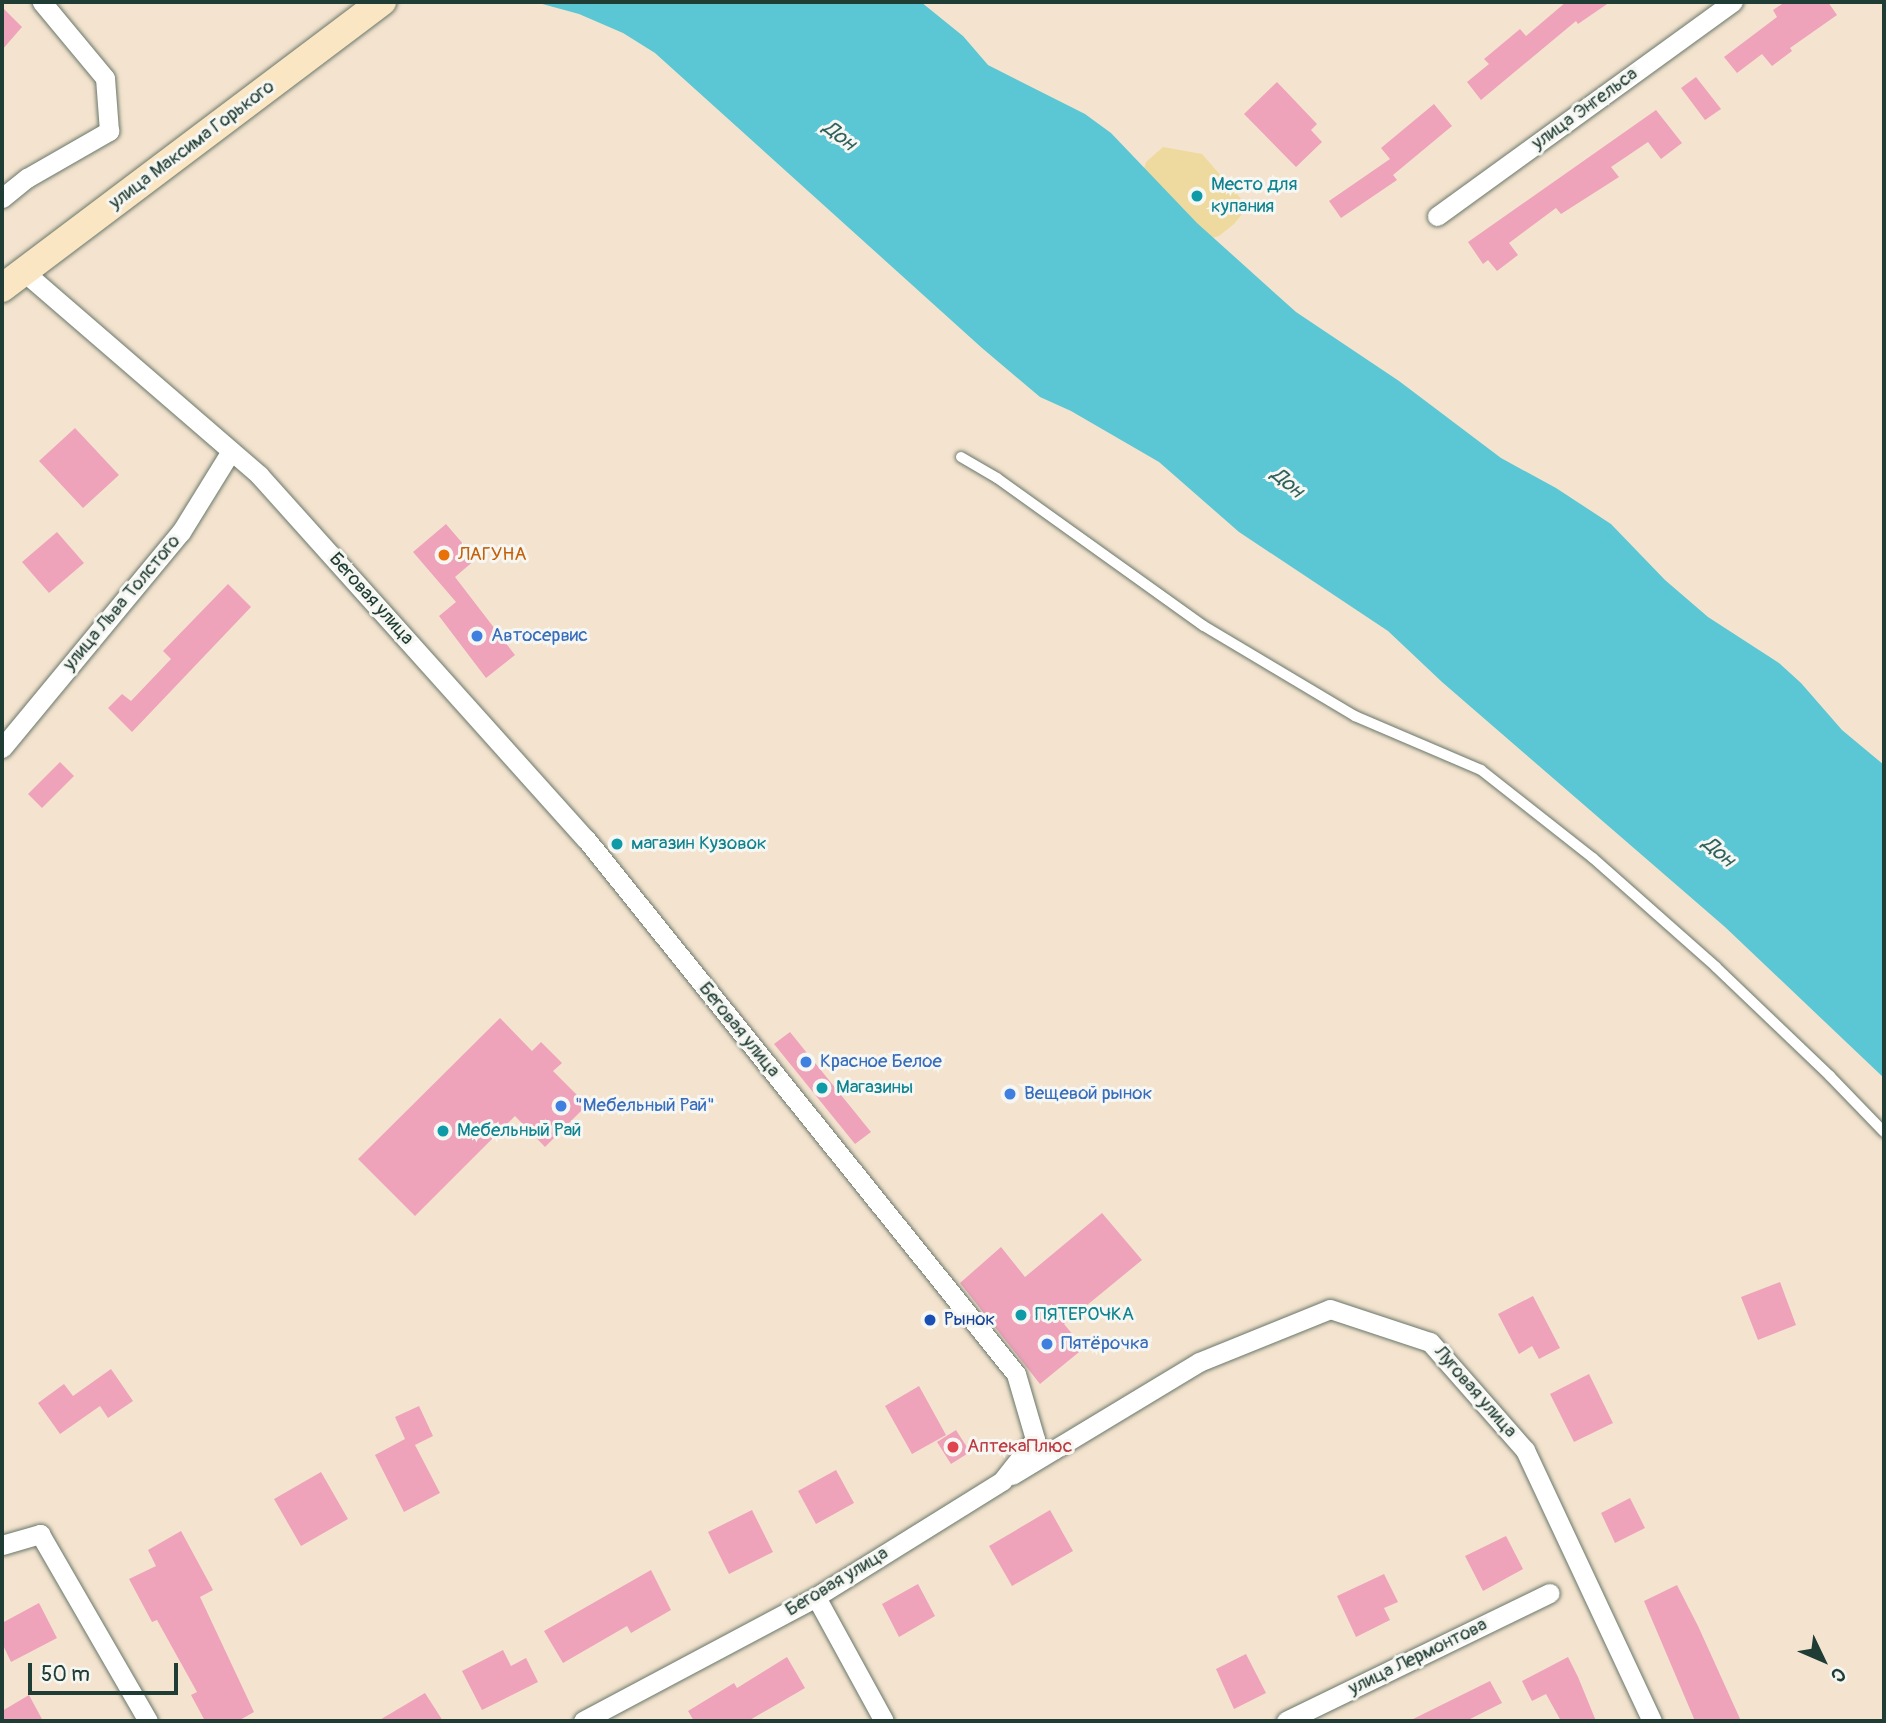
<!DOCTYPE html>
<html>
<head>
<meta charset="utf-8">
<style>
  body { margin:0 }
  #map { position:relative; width:1886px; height:1723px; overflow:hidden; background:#f4e4cf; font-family:Pangolin,sans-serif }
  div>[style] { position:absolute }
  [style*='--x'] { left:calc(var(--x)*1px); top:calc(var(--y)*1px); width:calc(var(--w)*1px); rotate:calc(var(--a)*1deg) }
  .sand>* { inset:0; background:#eeda9e }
  .water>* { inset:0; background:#5bc7d4 }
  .building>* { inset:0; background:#eea3bb }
  .roads { filter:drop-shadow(0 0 2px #6a776a) drop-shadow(0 0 2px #6a776a) }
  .lane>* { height:10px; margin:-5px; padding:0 5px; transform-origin:5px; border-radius:5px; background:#fff }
  .street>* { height:19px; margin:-9.5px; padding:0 9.5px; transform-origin:9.5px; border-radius:9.5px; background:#fff }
  .secondary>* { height:28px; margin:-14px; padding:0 14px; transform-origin:14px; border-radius:14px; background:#fbe6c4 }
  .dots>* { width:19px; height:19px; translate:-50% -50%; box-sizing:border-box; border:4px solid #f6f6f2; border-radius:50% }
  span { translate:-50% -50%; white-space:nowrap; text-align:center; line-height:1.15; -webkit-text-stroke:6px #f6f6f2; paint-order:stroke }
  .street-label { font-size:19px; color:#1f3d34 }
  .culture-label { font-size:19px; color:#0d838f }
  .left { translate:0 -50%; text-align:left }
  .food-label { font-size:19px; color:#c56008 }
  .shop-label { font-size:19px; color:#366cbe }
  .transit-label { font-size:19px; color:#164399 }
  .health-label { font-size:19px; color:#be3a42 }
  .water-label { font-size:21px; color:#2e605c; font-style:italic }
  .frame { position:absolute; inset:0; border:4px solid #1f3d34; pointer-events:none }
  .north { position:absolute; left:1788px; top:1625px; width:70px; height:70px; -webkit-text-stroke:5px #f6f6f2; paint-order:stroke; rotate:134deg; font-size:19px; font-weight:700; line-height:28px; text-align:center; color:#1f3d34 }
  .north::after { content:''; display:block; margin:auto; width:24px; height:32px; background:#1f3d34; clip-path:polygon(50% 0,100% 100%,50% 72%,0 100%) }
  .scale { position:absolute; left:28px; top:1663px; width:150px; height:32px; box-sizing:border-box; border:4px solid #1f3d34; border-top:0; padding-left:9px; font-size:21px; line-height:24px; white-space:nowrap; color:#1f3d34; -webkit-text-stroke:5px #f6f6f2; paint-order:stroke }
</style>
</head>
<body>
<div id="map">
  <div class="sand">
    <i style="clip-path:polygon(1163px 147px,1202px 154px,1243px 201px,1243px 213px,1234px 224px,1219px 236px,1206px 240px,1142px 176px,1146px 162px)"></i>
  </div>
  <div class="water">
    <i style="clip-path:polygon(535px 2px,921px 2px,963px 36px,988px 65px,1085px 114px,1111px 133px,1197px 223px,1296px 312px,1399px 381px,1501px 458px,1556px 488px,1611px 524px,1665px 580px,1708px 617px,1779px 663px,1801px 683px,1842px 730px,1884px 765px,1884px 1078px,1725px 927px,1442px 682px,1388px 631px,1239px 532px,1159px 462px,1071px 411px,1040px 397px,982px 348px,655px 53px,623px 33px,579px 14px)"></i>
  </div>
  <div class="building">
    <i style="clip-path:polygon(1566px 2px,1610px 2px,1578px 24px,1576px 21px,1481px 100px,1467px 82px,1489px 64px,1484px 59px,1520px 29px,1526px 36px)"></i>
    <i style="clip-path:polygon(1785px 2px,1828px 2px,1837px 15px,1790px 48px,1792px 51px,1772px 66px,1762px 54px,1737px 73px,1724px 57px,1777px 17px,1773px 10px)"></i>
    <i style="clip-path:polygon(2px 7px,22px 27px,2px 50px)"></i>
    <i style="clip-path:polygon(1696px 77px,1721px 109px,1705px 120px,1681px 88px)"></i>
    <i style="clip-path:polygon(1277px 82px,1317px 124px,1311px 130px,1322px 142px,1296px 167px,1244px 114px)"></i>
    <i style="clip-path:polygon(1434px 104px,1452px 126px,1393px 175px,1397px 180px,1341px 218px,1329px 201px,1390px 159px,1381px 148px)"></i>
    <i style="clip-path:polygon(1656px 110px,1682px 143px,1661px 159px,1648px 142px,1611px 167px,1619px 177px,1561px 214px,1556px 208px,1509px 243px,1518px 255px,1497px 271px,1488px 260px,1483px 264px,1468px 242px)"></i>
    <i style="clip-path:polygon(75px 428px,119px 475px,83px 508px,39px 461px)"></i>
    <i style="clip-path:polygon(446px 524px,476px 559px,455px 577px,515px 655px,486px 678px,439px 616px,456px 602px,413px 552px)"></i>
    <i style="clip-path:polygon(57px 532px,84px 563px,49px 593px,22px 562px)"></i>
    <i style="clip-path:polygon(228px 584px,251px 607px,132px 732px,108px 708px,122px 694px,131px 701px,171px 659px,163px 651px)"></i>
    <i style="clip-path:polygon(60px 762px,74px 776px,42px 808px,28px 794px)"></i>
    <i style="clip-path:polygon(500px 1018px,532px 1051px,541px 1042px,562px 1063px,553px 1071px,587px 1105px,545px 1147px,515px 1116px,415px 1216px,358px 1159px)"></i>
    <i style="clip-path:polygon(790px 1032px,871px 1132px,855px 1144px,774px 1044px)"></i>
    <i style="clip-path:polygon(1102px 1213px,1142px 1260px,1064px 1324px,1084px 1348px,1040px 1384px,960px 1283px,1001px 1247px,1025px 1277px)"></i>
    <i style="clip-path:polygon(1780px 1282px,1796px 1325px,1758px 1340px,1741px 1297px)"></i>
    <i style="clip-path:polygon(1533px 1296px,1560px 1348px,1539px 1359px,1532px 1346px,1519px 1354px,1498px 1314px)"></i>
    <i style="clip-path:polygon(111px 1369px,133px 1401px,108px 1418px,100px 1406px,60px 1434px,38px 1403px,64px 1384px,73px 1396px)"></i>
    <i style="clip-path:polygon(1589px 1374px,1613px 1423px,1574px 1442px,1550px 1394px)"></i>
    <i style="clip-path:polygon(919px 1386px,946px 1435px,912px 1454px,885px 1406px)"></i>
    <i style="clip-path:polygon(419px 1406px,433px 1436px,415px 1445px,440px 1493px,404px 1512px,375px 1455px,405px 1439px,395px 1417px)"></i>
    <i style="clip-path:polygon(956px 1430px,970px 1452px,951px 1464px,937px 1442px)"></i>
    <i style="clip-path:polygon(836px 1470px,854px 1503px,816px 1524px,798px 1491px)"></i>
    <i style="clip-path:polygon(321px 1472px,348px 1519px,301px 1546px,274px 1499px)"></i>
    <i style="clip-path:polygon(1630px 1498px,1645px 1528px,1615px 1543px,1601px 1513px)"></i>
    <i style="clip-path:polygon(752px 1510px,773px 1552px,729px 1574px,708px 1532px)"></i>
    <i style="clip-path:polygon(1050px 1510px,1073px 1551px,1012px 1586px,989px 1546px)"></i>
    <i style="clip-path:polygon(181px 1531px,213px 1590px,200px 1597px,254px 1712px,238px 1721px,205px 1721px,191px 1695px,197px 1692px,157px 1620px,152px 1622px,129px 1579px,156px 1566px,148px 1550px)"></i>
    <i style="clip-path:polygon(1506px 1536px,1523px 1569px,1483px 1591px,1465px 1556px)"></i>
    <i style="clip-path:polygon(651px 1570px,671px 1610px,631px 1633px,627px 1626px,563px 1663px,544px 1631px)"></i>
    <i style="clip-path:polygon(1384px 1574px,1398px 1602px,1384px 1608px,1390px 1620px,1356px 1637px,1337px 1596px)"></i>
    <i style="clip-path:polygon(918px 1584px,935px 1616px,899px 1637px,882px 1604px)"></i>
    <i style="clip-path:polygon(1677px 1585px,1698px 1626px,1741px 1721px,1695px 1721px,1644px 1601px)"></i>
    <i style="clip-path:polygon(39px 1603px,57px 1638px,11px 1662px,2px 1643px,2px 1623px)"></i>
    <i style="clip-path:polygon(503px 1650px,511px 1666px,526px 1658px,538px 1682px,482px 1710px,462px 1671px)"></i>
    <i style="clip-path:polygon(1246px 1654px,1266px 1693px,1234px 1709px,1216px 1669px)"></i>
    <i style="clip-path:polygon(787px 1657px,805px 1688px,748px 1721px,694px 1721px,688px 1711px,734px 1683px,737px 1688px)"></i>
    <i style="clip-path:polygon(1568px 1657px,1578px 1677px,1596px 1721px,1561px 1721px,1546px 1694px,1532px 1701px,1522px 1681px)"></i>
    <i style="clip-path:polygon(1490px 1681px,1502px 1703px,1466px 1721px,1409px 1721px)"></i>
    <i style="clip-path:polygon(425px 1693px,443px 1721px,378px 1721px)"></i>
    <i style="clip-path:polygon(29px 1695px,43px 1721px,2px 1721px,2px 1711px)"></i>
  </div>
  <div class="roads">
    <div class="lane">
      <i style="--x:961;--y:457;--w:42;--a:30.3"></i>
      <i style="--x:997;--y:478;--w:254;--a:35.6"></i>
      <i style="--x:1204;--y:626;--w:176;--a:30.8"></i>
      <i style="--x:1355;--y:716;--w:137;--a:23.2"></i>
      <i style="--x:1481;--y:770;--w:142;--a:38.2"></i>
      <i style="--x:1593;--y:858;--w:164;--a:41.5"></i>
      <i style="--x:1716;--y:967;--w:158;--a:43.7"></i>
      <i style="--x:1830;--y:1076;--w:78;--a:46"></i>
    </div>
    <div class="street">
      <i style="--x:2;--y:198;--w:32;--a:-39"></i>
      <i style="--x:27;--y:178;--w:95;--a:-29.8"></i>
      <i style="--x:109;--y:131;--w:53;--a:-94.3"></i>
      <i style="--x:105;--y:78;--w:99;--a:-129.7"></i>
      <i style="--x:1437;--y:216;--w:365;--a:-35.9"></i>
      <i style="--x:23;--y:271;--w:312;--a:40.8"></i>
      <i style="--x:259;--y:475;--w:489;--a:48.1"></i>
      <i style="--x:586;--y:839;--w:686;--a:51.21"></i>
      <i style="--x:1016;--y:1374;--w:68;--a:73.7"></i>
      <i style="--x:1035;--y:1439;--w:53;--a:128.2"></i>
      <i style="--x:1002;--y:1481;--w:219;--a:148.1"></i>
      <i style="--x:816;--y:1597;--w:264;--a:152"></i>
      <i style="--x:2;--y:748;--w:281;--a:-50.4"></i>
      <i style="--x:181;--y:532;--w:95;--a:-58.3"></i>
      <i style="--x:1012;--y:1475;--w:218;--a:-31.1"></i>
      <i style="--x:1199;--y:1362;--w:141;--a:-22"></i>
      <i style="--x:1330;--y:1309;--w:105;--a:18.3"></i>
      <i style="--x:1430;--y:1342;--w:144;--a:48.7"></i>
      <i style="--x:1525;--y:1450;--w:299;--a:64.9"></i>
      <i style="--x:2;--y:1545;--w:40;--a:-16"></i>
      <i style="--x:40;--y:1534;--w:216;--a:60"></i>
      <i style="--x:816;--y:1597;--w:141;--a:61.3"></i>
      <i style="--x:1286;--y:1721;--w:293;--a:-25.9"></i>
    </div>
    <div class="secondary">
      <i style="--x:2;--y:288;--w:476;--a:-37"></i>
    </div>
  </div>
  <div class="dots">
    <i style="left:1197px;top:196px;background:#0f9aa8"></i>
    <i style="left:444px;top:555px;background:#e8710a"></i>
    <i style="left:477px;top:636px;background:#3f7fe0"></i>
    <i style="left:617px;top:844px;background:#0f9aa8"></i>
    <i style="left:806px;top:1062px;background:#3f7fe0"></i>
    <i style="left:822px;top:1088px;background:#0f9aa8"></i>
    <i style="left:1010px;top:1094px;background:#3f7fe0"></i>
    <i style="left:561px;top:1106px;background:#3f7fe0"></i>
    <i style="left:443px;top:1131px;background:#0f9aa8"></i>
    <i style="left:1021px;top:1315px;background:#0f9aa8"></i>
    <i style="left:930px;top:1320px;background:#1a4fb4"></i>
    <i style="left:1047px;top:1344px;background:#3f7fe0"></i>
    <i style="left:953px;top:1447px;background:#e0444e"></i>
  </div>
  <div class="street-label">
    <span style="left:1585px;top:109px;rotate:-36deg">улица Энгельса</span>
    <span style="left:192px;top:145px;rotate:-37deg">улица Максима Горького</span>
    <span style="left:371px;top:599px;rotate:48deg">Беговая улица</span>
    <span style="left:122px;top:603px;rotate:-50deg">улица Льва Толстого</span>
    <span style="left:739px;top:1030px;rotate:51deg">Беговая улица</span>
    <span style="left:1475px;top:1392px;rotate:49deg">Луговая улица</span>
    <span style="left:837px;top:1582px;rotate:-31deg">Беговая улица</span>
    <span style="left:1418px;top:1657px;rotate:-26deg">улица Лермонтова</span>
  </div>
  <div class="culture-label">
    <span class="left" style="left:1211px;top:196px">Место для<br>купания</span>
    <span class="left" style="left:631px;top:844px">магазин Кузовок</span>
    <span class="left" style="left:836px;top:1088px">Магазины</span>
    <span class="left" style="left:457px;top:1131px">Мебельный Рай</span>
    <span class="left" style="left:1035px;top:1315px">ПЯТЕРОЧКА</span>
  </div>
  <div class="food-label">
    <span class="left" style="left:458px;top:555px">ЛАГУНА</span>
  </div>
  <div class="shop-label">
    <span class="left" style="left:491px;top:636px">Автосервис</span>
    <span class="left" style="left:820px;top:1062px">Красное Белое</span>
    <span class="left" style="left:1024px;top:1094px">Вещевой рынок</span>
    <span class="left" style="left:575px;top:1106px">"Мебельный Рай"</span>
    <span class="left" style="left:1061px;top:1344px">Пятёрочка</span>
  </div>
  <div class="transit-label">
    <span class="left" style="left:944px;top:1320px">Рынок</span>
  </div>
  <div class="health-label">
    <span class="left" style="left:967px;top:1447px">АптекаПлюс</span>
  </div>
  <div class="water-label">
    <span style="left:839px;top:136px;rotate:38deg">Дон</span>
    <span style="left:1287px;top:483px;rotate:40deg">Дон</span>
    <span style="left:1718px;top:852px;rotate:41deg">Дон</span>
  </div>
  <div class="frame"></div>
  <div class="north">С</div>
  <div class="scale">50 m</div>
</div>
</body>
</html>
